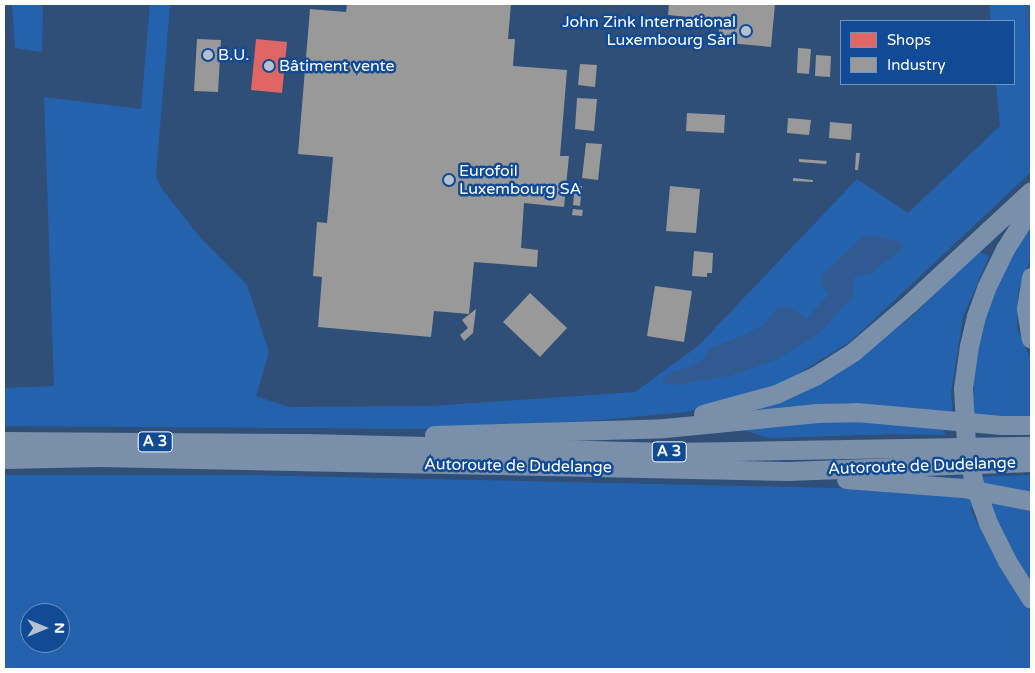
<!DOCTYPE html>
<html>
<head>
<meta charset="utf-8">
<style>
  body { margin:0 }
  #map { position:relative; width:1035px; height:673px; overflow:hidden; background:#2f4f78; font-family:"Varela Round",sans-serif }
  div>[style] { position:absolute }
  [style*='--x'] { left:calc(var(--x)*1px); top:calc(var(--y)*1px); width:calc(var(--w)*1px); rotate:calc(var(--a)*1deg) }
  .green>* { inset:0; background:#2562ae }
  .water>* { inset:0; background:#315a91 }
  .shops>* { inset:0; background:#e06666 }
  .industry>* { inset:0; background:#999 }
  .motorway>* { height:19px; margin:-9.5px; padding:0 9.5px; transform-origin:9.5px; border-radius:9.5px; background:#7a8faa }
  .motorway-bridge>* { height:19px; margin:-9.5px; padding:0 9.5px; transform-origin:9.5px; border-radius:9.5px; background:#7a8faa }
  .dots>* { width:14px; height:14px; translate:-50% -50%; box-sizing:border-box; border:2px solid #114b96; border-radius:50% }
  span { translate:-50% -50%; white-space:nowrap; text-align:center; line-height:1.15; -webkit-text-stroke:5px #114b96; paint-order:stroke }
  .shield-label span { padding:1px 4px; background:#114b96; border:1px solid; border-radius:4px; -webkit-text-stroke-width:0 }
  .shield-label { font-size:15px; color:#fff; font-weight:700 }
  .poi-label { font-size:16px; color:#fff }
  .right { translate:-100% -50%; text-align:right }
  .left { translate:0 -50%; text-align:left }
  .street-label { font-size:16px; color:#fff }
  .frame { position:absolute; inset:0; border:5px solid #fff; pointer-events:none }
  .legend { position:absolute; left:840px; top:20px; width:175px; height:65px; box-sizing:border-box; background:#114b96; border:1px solid #7093c0; margin:0; padding:6px 9px; list-style:none; font-size:15px; color:#fff }
  .legend li { display:flex; align-items:center; gap:10px; height:25px }
  .legend b { width:25px; border:1px solid #7093c0 }
  .north { position:absolute; left:20px; top:603px; width:50px; height:50px; box-sizing:border-box; background:#114b96; border:1px solid #7093c0; border-radius:50%; rotate:90deg; font-size:14px; font-weight:700; line-height:20px; text-align:center; color:#fff }
  .north::after { content:''; display:block; margin:auto; width:18px; height:22px; background:#b6c1d0; clip-path:polygon(50% 0,100% 100%,50% 72%,0 100%) }
</style>
</head>
<body>
<div id="map">
  <div class="green">
    <i style="clip-path:polygon(12px 4px,43px 4px,42px 52px,15px 48px)"></i>
    <i style="clip-path:polygon(evenodd,150px 4px,170px 4px,156px 176px,161px 188px,199px 236px,247px 285px,269px 352px,256px 396px,289px 407px,432px 406px,635px 392px,698px 346px,857px 179px,908px 213px,1000px 126px,996px 84px,1014px 84px,1014px 21px,991px 21px,989px 4px,1026px 4px,1031px 68px,1031px 172px,851px 341px,785px 382px,736px 401px,686px 412px,601px 420px,431px 429px,4px 426px,4px 388px,54px 386px,44px 97px,141px 109px,150px 4px,904px 247px,868px 275px,857px 274px,853px 278px,852px 300px,843px 306px,820px 332px,777px 359px,728px 376px,670px 373px,686px 369px,703px 360px,711px 348px,746px 335px,766px 323px,779px 307px,787px 307px,807px 319px,829px 295px,822px 283px,904px 247px)"></i>
    <i style="clip-path:polygon(1031px 225px,1031px 258px,1018px 291px,1017px 328px,1031px 360px,1031px 416px,973px 417px,975px 356px,987px 309px,1009px 258px)"></i>
    <i style="clip-path:polygon(977px 251px,989px 256px,963px 317px,951px 392px,953px 415px,760px 412px,758px 407px,826px 381px,916px 313px)"></i>
    <i style="clip-path:polygon(817px 421px,884px 421px,944px 428px,945px 435px,895px 434px,769px 438px,739px 429px)"></i>
    <i style="clip-path:polygon(evenodd,4px 475px,246px 475px,838px 488px,942px 493px,1031px 509px,1031px 584px,994px 519px,969px 507px,1002px 571px,1031px 613px,1031px 669px,4px 669px,4px 475px,30px 613px,60px 613px,60px 643px,30px 643px,30px 613px)"></i>
    <i style="clip-path:polygon(1031px 475px,1031px 496px,943px 478px)"></i>
  </div>
  <div class="water">
    <i style="clip-path:polygon(1026px 4px,1031px 4px,1031px 68px,1026px 5px)"></i>
    <i style="clip-path:polygon(873px 235px,901px 242px,904px 247px,868px 275px,857px 274px,854px 278px,852px 300px,843px 306px,820px 332px,777px 359px,728px 376px,677px 385px,663px 383px,662px 380px,670px 373px,686px 369px,703px 360px,711px 348px,746px 335px,766px 323px,779px 307px,787px 307px,807px 319px,829px 295px,822px 283px,822px 274px,864px 236px)"></i>
  </div>
  <div class="shops">
    <i style="clip-path:polygon(256px 39px,287px 42px,282px 93px,251px 90px)"></i>
  </div>
  <div class="industry">
    <i style="clip-path:polygon(347px 4px,511px 4px,508px 39px,515px 39px,513px 66px,567px 70px,560px 156px,569px 156px,564px 207px,524px 203px,521px 248px,538px 250px,537px 267px,474px 262px,469px 314px,434px 311px,431px 337px,318px 327px,322px 277px,313px 276px,317px 222px,327px 223px,333px 157px,298px 154px,310px 9px,346px 12px)"></i>
    <i style="clip-path:polygon(669px 4px,775px 4px,771px 47px,718px 42px,720px 20px,668px 15px)"></i>
    <i style="clip-path:polygon(197px 39px,221px 40px,218px 92px,194px 91px)"></i>
    <i style="clip-path:polygon(798px 48px,811px 49px,809px 74px,797px 73px)"></i>
    <i style="clip-path:polygon(816px 55px,831px 56px,830px 77px,815px 76px)"></i>
    <i style="clip-path:polygon(580px 64px,597px 65px,595px 87px,578px 85px)"></i>
    <i style="clip-path:polygon(577px 98px,597px 99px,594px 131px,575px 129px)"></i>
    <i style="clip-path:polygon(687px 113px,725px 115px,724px 133px,686px 131px)"></i>
    <i style="clip-path:polygon(788px 118px,811px 120px,809px 135px,787px 133px)"></i>
    <i style="clip-path:polygon(830px 122px,852px 124px,851px 140px,829px 138px)"></i>
    <i style="clip-path:polygon(586px 143px,602px 144px,598px 180px,582px 178px)"></i>
    <i style="clip-path:polygon(856px 153px,860px 153px,858px 170px,855px 170px)"></i>
    <i style="clip-path:polygon(799px 159px,827px 161px,826px 164px,799px 162px)"></i>
    <i style="clip-path:polygon(793px 178px,813px 180px,813px 182px,793px 181px)"></i>
    <i style="clip-path:polygon(575px 185px,582px 186px,580px 206px,573px 205px)"></i>
    <i style="clip-path:polygon(670px 186px,700px 189px,696px 233px,666px 231px)"></i>
    <i style="clip-path:polygon(573px 209px,583px 210px,582px 216px,572px 215px)"></i>
    <i style="clip-path:polygon(694px 251px,713px 253px,712px 273px,707px 273px,707px 277px,692px 276px)"></i>
    <i style="clip-path:polygon(655px 286px,692px 291px,684px 342px,647px 336px)"></i>
    <i style="clip-path:polygon(530px 293px,567px 328px,540px 357px,503px 322px)"></i>
    <i style="clip-path:polygon(476px 309px,473px 333px,464px 341px,460px 335px,468px 328px,462px 320px)"></i>
  </div>
  <div class="motorway">
    <i style="--x:1031;--y:277;--w:32;--a:99"></i>
    <i style="--x:1026;--y:309;--w:30;--a:81"></i>
    <i style="--x:963;--y:388;--w:42;--a:-81.9"></i>
    <i style="--x:969;--y:346;--w:31;--a:-77"></i>
    <i style="--x:976;--y:316;--w:30;--a:-70"></i>
    <i style="--x:986;--y:288;--w:43;--a:-64"></i>
    <i style="--x:1005;--y:249;--w:49;--a:-57.6"></i>
    <i style="--x:703;--y:414;--w:76;--a:-15.3"></i>
    <i style="--x:776;--y:394;--w:43;--a:-24.8"></i>
    <i style="--x:815;--y:376;--w:45;--a:-32.3"></i>
    <i style="--x:853;--y:352;--w:75;--a:-40.7"></i>
    <i style="--x:910;--y:303;--w:165;--a:-42.8"></i>
    <i style="--x:434;--y:435;--w:231;--a:-1.7"></i>
    <i style="--x:665;--y:428;--w:153;--a:-5.6"></i>
    <i style="--x:817;--y:413;--w:39;--a:-1"></i>
    <i style="--x:856;--y:412;--w:146;--a:5.1"></i>
    <i style="--x:1001;--y:425;--w:30;--a:0"></i>
    <i style="--x:4;--y:441;--w:302;--a:0.4"></i>
    <i style="--x:306;--y:443;--w:366;--a:1.4"></i>
    <i style="--x:672;--y:452;--w:359;--a:-1"></i>
    <i style="--x:4;--y:459;--w:96;--a:-1.2"></i>
    <i style="--x:100;--y:457;--w:688;--a:1.17"></i>
    <i style="--x:788;--y:471;--w:243;--a:-2.1"></i>
    <i style="--x:846;--y:479;--w:117;--a:4.4"></i>
    <i style="--x:963;--y:488;--w:69;--a:10.8"></i>
    <i style="--x:988;--y:523;--w:42;--a:63.4"></i>
    <i style="--x:1007;--y:561;--w:45;--a:57.7"></i>
  </div>
  <div class="motorway-bridge">
    <i style="--x:963;--y:388;--w:55;--a:86.9"></i>
    <i style="--x:966;--y:443;--w:38;--a:79"></i>
    <i style="--x:973;--y:480;--w:46;--a:70.8"></i>
  </div>
  <div class="dots">
    <i style="left:746px;top:31px;background:#b6c1d0"></i>
    <i style="left:208px;top:55px;background:#b6c1d0"></i>
    <i style="left:269px;top:66px;background:#b6c1d0"></i>
    <i style="left:449px;top:180px;background:#b6c1d0"></i>
  </div>
  <div class="shield-label">
    <span style="left:155px;top:442px">A 3</span>
    <span style="left:669px;top:452px">A 3</span>
  </div>
  <div class="poi-label">
    <span class="right" style="left:736px;top:31px">John Zink International<br>Luxembourg Sàrl</span>
    <span class="left" style="left:218px;top:55px">B.U.</span>
    <span class="left" style="left:279px;top:66px">Bâtiment vente</span>
    <span class="left" style="left:459px;top:180px">Eurofoil<br>Luxembourg SA</span>
  </div>
  <div class="street-label">
    <span style="left:518px;top:466px;rotate:1deg">Autoroute de Dudelange</span>
    <span style="left:922px;top:466px;rotate:-2deg">Autoroute de Dudelange</span>
  </div>
  <div class="frame"></div>
  <ul class="legend">
  <li><b style="height:14px;background:#e06666"></b>Shops</li>
  <li><b style="height:14px;background:#999"></b>Industry</li>
  </ul>
  <div class="north">N</div>
</div>
</body>
</html>
